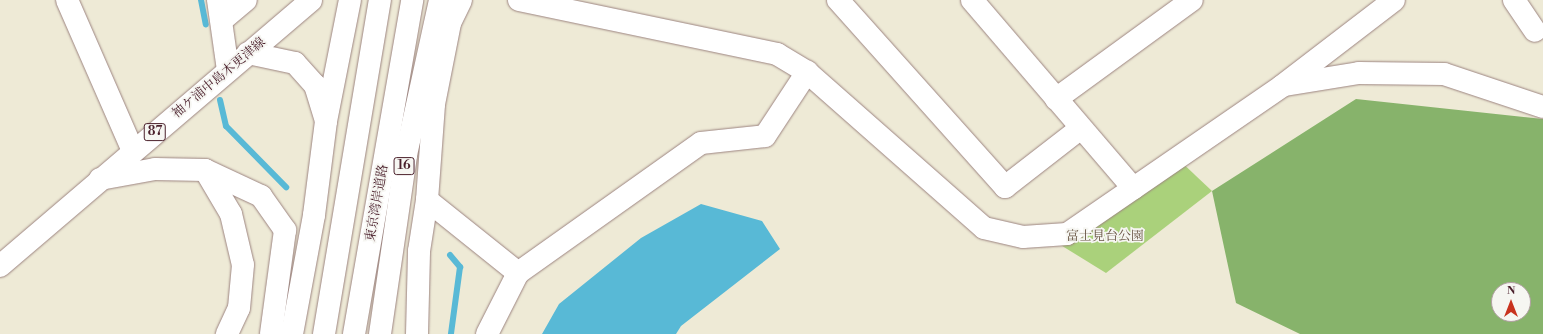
<!DOCTYPE html>
<html>
<head>
<meta charset="utf-8">
<style>
  body { margin:0 }
  #map { position:relative; width:1543px; height:334px; overflow:hidden; background:#eeead6; font-family:"Libre Bodoni","Noto Serif JP",serif }
  div>[style] { position:absolute }
  [style*='--x'] { left:calc(var(--x)*1px); top:calc(var(--y)*1px); width:calc(var(--w)*1px); rotate:calc(var(--a)*1deg) }
  .green>* { inset:0; background:#aad17b }
  .forest>* { inset:0; background:#87b36b }
  .water>* { inset:0; background:#58b9d6 }
  .stream>* { height:6px; margin:-3px; padding:0 3px; transform-origin:3px; border-radius:3px; background:#58b9d6 }
  .roads { filter:drop-shadow(0 0 1px #9c8480) drop-shadow(0 0 1px #9c8480) }
  .minor>* { height:22px; margin:-11px; padding:0 11px; transform-origin:11px; border-radius:11px; background:#fff }
  .major>* { height:22px; margin:-11px; padding:0 11px; transform-origin:11px; border-radius:11px; background:#fff }
  .highway>* { height:22px; margin:-11px; padding:0 11px; transform-origin:11px; border-radius:11px; background:#fff }
  span { translate:-50% -50%; white-space:nowrap; text-align:center; line-height:1.15; -webkit-text-stroke:3.5px #f6f6f2; paint-order:stroke }
  .shield-label span { padding:1px 3px; background:#f6f6f2; border:1px solid; border-radius:3px; -webkit-text-stroke-width:0 }
  .shield-label { font-size:12px; color:#4a1f2b; font-weight:700 }
  .street-label { font-size:13px; color:#4a1f2b }
  .park-label { font-size:13px; color:#675443 }
  .north { position:absolute; left:1491px; top:282px; width:40px; height:40px; box-sizing:border-box; background:#f6f6f2; border:1px solid #b1a0a2; border-radius:50%; rotate:0deg; font-size:11px; font-weight:700; line-height:16px; text-align:center; color:#4a1f2b }
  .north::after { content:''; display:block; margin:auto; width:14px; height:18px; background:#c8321e; clip-path:polygon(50% 0,100% 100%,50% 72%,0 100%) }
</style>
</head>
<body>
<div id="map">
  <div class="green">
    <i style="clip-path:polygon(1177px 158px,1212px 191px,1106px 273px,1046px 236px)"></i>
  </div>
  <div class="forest">
    <i style="clip-path:polygon(evenodd,1356px 99px,1543px 119px,1543px 334px,1300px 334px,1236px 303px,1212px 191px,1356px 99px,1499px 290px,1523px 290px,1523px 314px,1499px 314px,1499px 290px)"></i>
  </div>
  <div class="water">
    <i style="clip-path:polygon(701px 204px,762px 221px,780px 249px,681px 326px,676px 334px,542px 334px,559px 304px,641px 238px)"></i>
  </div>
  <div class="stream">
    <i style="--x:201;--y:0;--w:25;--a:79"></i>
    <i style="--x:220;--y:100;--w:27;--a:77"></i>
    <i style="--x:226;--y:126;--w:86;--a:45.5"></i>
    <i style="--x:450;--y:255;--w:16;--a:50"></i>
    <i style="--x:460;--y:267;--w:68;--a:97.7"></i>
  </div>
  <div class="roads">
    <div class="minor">
      <i style="--x:67;--y:0;--w:165;--a:66.4"></i>
      <i style="--x:218;--y:0;--w:71;--a:81.9"></i>
      <i style="--x:519;--y:0;--w:264;--a:11.8"></i>
      <i style="--x:777;--y:54;--w:35;--a:31"></i>
      <i style="--x:807;--y:72;--w:236;--a:41.4"></i>
      <i style="--x:984;--y:228;--w:40;--a:13"></i>
      <i style="--x:1023;--y:237;--w:44;--a:-3.9"></i>
      <i style="--x:1067;--y:234;--w:261;--a:-34.5"></i>
      <i style="--x:1282;--y:86;--w:141;--a:-37.5"></i>
      <i style="--x:838;--y:0;--w:251;--a:48.2"></i>
      <i style="--x:1005;--y:187;--w:96;--a:-37.8"></i>
      <i style="--x:972;--y:0;--w:248;--a:49.4"></i>
      <i style="--x:1514;--y:0;--w:37;--a:56"></i>
      <i style="--x:222;--y:20;--w:31;--a:-40"></i>
      <i style="--x:1285;--y:85;--w:75;--a:-9.2"></i>
      <i style="--x:1359;--y:73;--w:85;--a:0.7"></i>
      <i style="--x:1444;--y:74;--w:104;--a:18.4"></i>
      <i style="--x:1056;--y:99;--w:168;--a:-36.1"></i>
      <i style="--x:205;--y:170;--w:51;--a:59.4"></i>
      <i style="--x:231;--y:214;--w:52;--a:76.8"></i>
      <i style="--x:243;--y:265;--w:43;--a:95.3"></i>
      <i style="--x:239;--y:308;--w:29;--a:115"></i>
      <i style="--x:100;--y:179;--w:56;--a:-10.3"></i>
      <i style="--x:155;--y:169;--w:50;--a:1.1"></i>
      <i style="--x:205;--y:170;--w:62;--a:24.9"></i>
      <i style="--x:261;--y:196;--w:42;--a:54.8"></i>
      <i style="--x:285;--y:230;--w:105;--a:97.7"></i>
      <i style="--x:427;--y:200;--w:117;--a:38.7"></i>
      <i style="--x:417;--y:334;--w:83;--a:-88.6"></i>
      <i style="--x:419;--y:251;--w:52;--a:-81.1"></i>
      <i style="--x:427;--y:200;--w:96;--a:-85.8"></i>
      <i style="--x:434;--y:104;--w:83;--a:-78.8"></i>
      <i style="--x:450;--y:23;--w:25;--a:-64"></i>
      <i style="--x:487;--y:334;--w:68;--a:-63.1"></i>
      <i style="--x:518;--y:273;--w:224;--a:-35.4"></i>
      <i style="--x:701;--y:143;--w:64;--a:-6.2"></i>
      <i style="--x:765;--y:136;--w:77;--a:-56.7"></i>
    </div>
    <div class="major">
      <i style="--x:248;--y:53;--w:48;--a:12"></i>
      <i style="--x:295;--y:63;--w:30;--a:48"></i>
      <i style="--x:315;--y:85;--w:38;--a:73"></i>
      <i style="--x:0;--y:266;--w:409;--a:-40.5"></i>
    </div>
    <div class="highway">
      <i style="--x:292;--y:334;--w:121;--a:-79.5"></i>
      <i style="--x:314;--y:215;--w:95;--a:-82.7"></i>
      <i style="--x:326;--y:121;--w:123;--a:-78.8"></i>
      <i style="--x:324;--y:334;--w:339;--a:-80.5"></i>
      <i style="--x:354;--y:334;--w:339;--a:-80.1"></i>
      <i style="--x:380;--y:334;--w:181;--a:-81.7"></i>
      <i style="--x:406;--y:155;--w:159;--a:-77.6"></i>
    </div>
  </div>
  <div class="shield-label">
    <span style="left:155px;top:132px">87</span>
    <span style="left:404px;top:166px">16</span>
  </div>
  <div class="street-label">
    <span style="left:219px;top:78px;rotate:-40deg">袖ケ浦中島木更津線</span>
    <span style="left:377px;top:203px;rotate:-80deg">東京湾岸道路</span>
  </div>
  <div class="park-label">
    <span style="left:1105px;top:236px">富士見台公園</span>
  </div>
  <div class="north">N</div>
</div>
</body>
</html>
